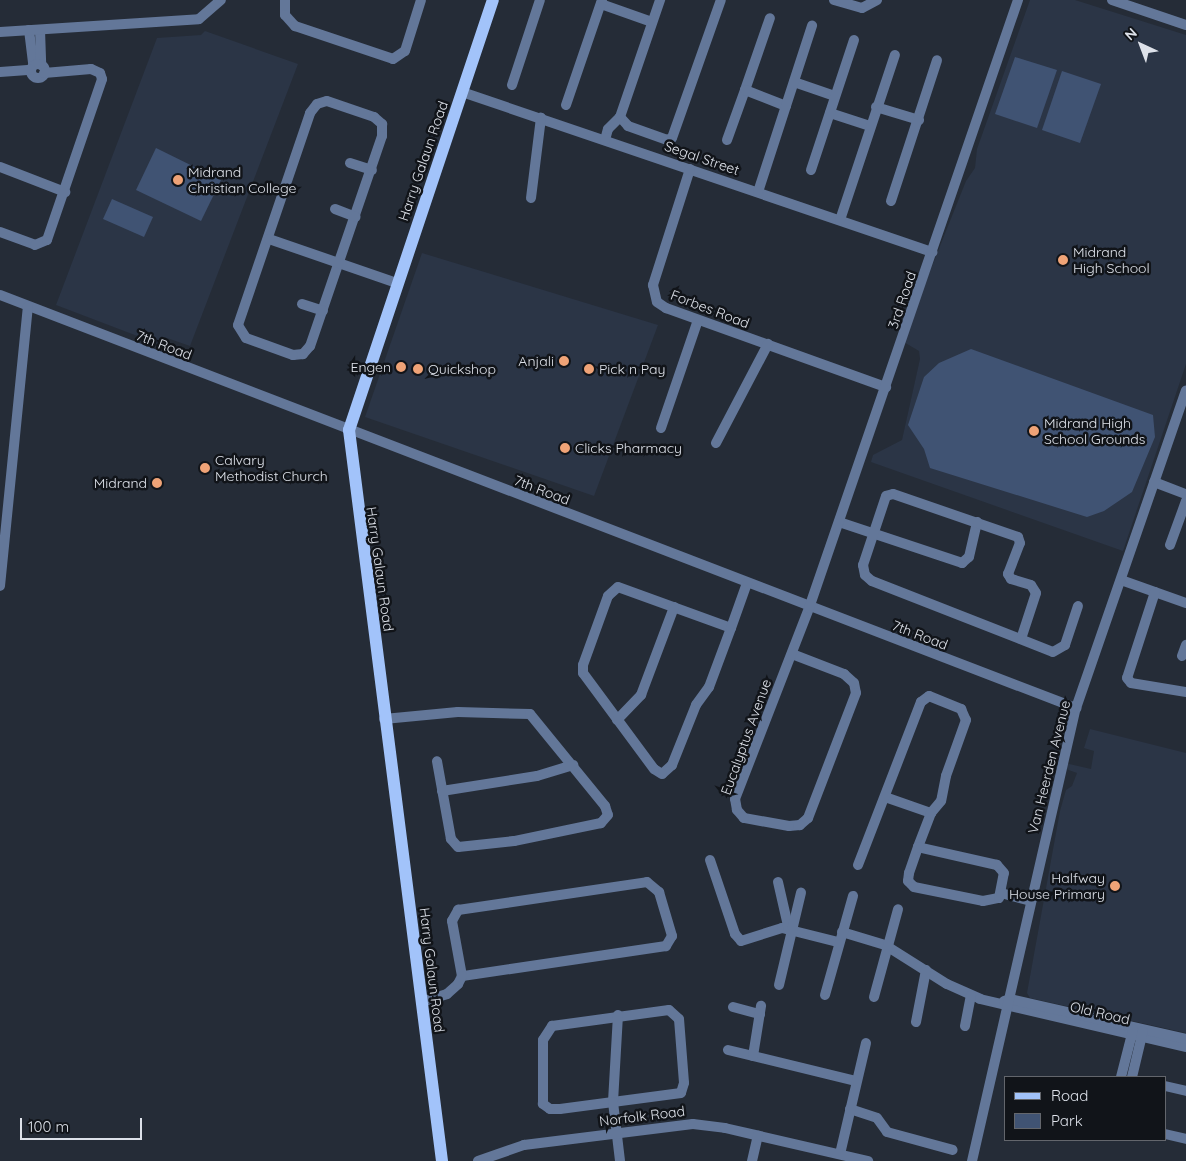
<!DOCTYPE html>
<html>
<head>
<meta charset="utf-8">
<style>
  body { margin:0 }
  #map { position:relative; width:1186px; height:1161px; overflow:hidden; background:#252c37; font-family:Quicksand,sans-serif }
  div>[style] { position:absolute }
  [style*='--x'] { left:calc(var(--x)*1px); top:calc(var(--y)*1px); width:calc(var(--w)*1px); rotate:calc(var(--a)*1deg) }
  .built>* { inset:0; background:#2b3546 }
  .green>* { inset:0; background:#405373 }
  .minor>* { height:10px; margin:-5px; padding:0 5px; transform-origin:5px; border-radius:5px; background:#637799 }
  .minor>.ring { margin:-5px; padding:0; box-sizing:content-box; background:none; border:10px solid #637799; border-radius:50% }
  .major>* { height:12px; margin:-6px; padding:0 6px; transform-origin:6px; border-radius:6px; background:#a2c3fa }
  .dots>* { width:14px; height:14px; translate:-50% -50%; box-sizing:border-box; border:2px solid #111419; border-radius:50% }
  span { translate:-50% -50%; white-space:nowrap; text-align:center; line-height:1.15; -webkit-text-stroke:5px #111419; paint-order:stroke }
  .street-label { font-size:14px; color:#dde1e9 }
  .poi-label { font-size:14px; color:#dde1e9 }
  .left { translate:0 -50%; text-align:left }
  .right { translate:-100% -50%; text-align:right }
  .legend { position:absolute; left:1004px; top:1076px; width:162px; height:65px; box-sizing:border-box; background:#111419; border:1px solid #63666c; margin:0; padding:6px 9px; list-style:none; font-size:15px; color:#dde1e9 }
  .legend li { display:flex; align-items:center; gap:10px; height:25px }
  .legend b { width:25px; border:1px solid #63666c }
  .north { position:absolute; left:1116px; top:20px; width:50px; height:50px; -webkit-text-stroke:4px #111419; paint-order:stroke; rotate:317deg; font-size:14px; font-weight:700; line-height:20px; text-align:center; color:#dde1e9 }
  .north::after { content:''; display:block; margin:auto; width:18px; height:22px; background:#dde1e9; clip-path:polygon(50% 0,100% 100%,50% 72%,0 100%) }
  .scale { position:absolute; left:20px; top:1118px; width:122px; height:22px; box-sizing:border-box; border:2px solid #dde1e9; border-top:0; padding-left:6px; font-size:15px; line-height:18px; white-space:nowrap; color:#dde1e9; -webkit-text-stroke:4px #111419; paint-order:stroke }
</style>
</head>
<body>
<div id="map">
  <div class="built">
    <i style="clip-path:polygon(1030px 0,1075px 0,1186px 35px,1186px 364px,1123px 551px,871px 462px,873px 455px,902px 440px,920px 359px,919px 351px,902px 341px,966px 181px,975px 168px,977px 149px)"></i>
    <i style="clip-path:polygon(205px 31px,298px 64px,190px 346px,164px 337px,161px 345px,56px 305px,157px 38px,201px 35px)"></i>
    <i style="clip-path:polygon(422px 253px,658px 325px,594px 496px,365px 417px)"></i>
    <i style="clip-path:polygon(1090px 729px,1186px 753px,1186px 1033px,1030px 998px,1027px 993px,1060px 811px,1066px 790px,1072px 786px,1077px 773px,1063px 768px,1065px 763px,1091px 769px,1094px 751px,1084px 748px)"></i>
  </div>
  <div class="green">
    <i style="clip-path:polygon(1015px 57px,1057px 70px,1037px 128px,995px 114px)"></i>
    <i style="clip-path:polygon(1062px 71px,1101px 84px,1080px 143px,1042px 130px)"></i>
    <i style="clip-path:polygon(156px 148px,221px 180px,201px 221px,136px 190px)"></i>
    <i style="clip-path:polygon(112px 199px,153px 217px,144px 237px,103px 219px)"></i>
    <i style="clip-path:polygon(971px 349px,1153px 415px,1155px 437px,1132px 492px,1104px 511px,1087px 517px,930px 468px,924px 449px,908px 425px,924px 377px,939px 363px)"></i>
  </div>
  <div class="minor">
    <i style="--x:285;--y:0;--w:15;--a:90"></i>
    <i style="--x:285;--y:15;--w:15;--a:48"></i>
    <i style="--x:295;--y:26;--w:103;--a:18.6"></i>
    <i style="--x:393;--y:59;--w:14;--a:-34"></i>
    <i style="--x:405;--y:51;--w:53;--a:-72.6"></i>
    <i style="--x:834;--y:0;--w:29;--a:16"></i>
    <i style="--x:862;--y:8;--w:17;--a:-28"></i>
    <i style="--x:1112;--y:0;--w:78;--a:18.7"></i>
    <i style="--x:601;--y:4;--w:54;--a:19.4"></i>
    <i style="--x:29;--y:30;--w:35;--a:83"></i>
    <i style="--x:40;--y:30;--w:35;--a:88"></i>
    <i style="--x:0;--y:32;--w:199;--a:-3.7"></i>
    <i style="--x:199;--y:19;--w:29;--a:-41"></i>
    <i class="ring" style="left:31px;top:64px;width:4px;height:4px"></i>
    <i style="--x:0;--y:72;--w:31;--a:-4"></i>
    <i style="--x:794;--y:82;--w:43;--a:18.9"></i>
    <i style="--x:512;--y:85;--w:89;--a:-71.8"></i>
    <i style="--x:745;--y:90;--w:76;--a:-70.9"></i>
    <i style="--x:462;--y:92;--w:497;--a:18.8"></i>
    <i style="--x:327;--y:101;--w:50;--a:18.8"></i>
    <i style="--x:374;--y:117;--w:11;--a:41"></i>
    <i style="--x:382;--y:124;--w:12;--a:90"></i>
    <i style="--x:382;--y:136;--w:222;--a:108.9"></i>
    <i style="--x:310;--y:346;--w:11;--a:131"></i>
    <i style="--x:303;--y:354;--w:10;--a:174"></i>
    <i style="--x:293;--y:355;--w:50;--a:-160.1"></i>
    <i style="--x:246;--y:338;--w:15;--a:-122"></i>
    <i style="--x:238;--y:325;--w:224;--a:-71.2"></i>
    <i style="--x:310;--y:113;--w:11;--a:-52"></i>
    <i style="--x:317;--y:104;--w:10;--a:-17"></i>
    <i style="--x:566;--y:105;--w:111;--a:-71.1"></i>
    <i style="--x:876;--y:107;--w:45;--a:16.8"></i>
    <i style="--x:830;--y:113;--w:42;--a:18"></i>
    <i style="--x:620;--y:117;--w:12;--a:48"></i>
    <i style="--x:628;--y:126;--w:41;--a:19.7"></i>
    <i style="--x:667;--y:140;--w:5;--a:-22"></i>
    <i style="--x:672;--y:138;--w:146;--a:-70.5"></i>
    <i style="--x:605;--y:140;--w:11;--a:-75"></i>
    <i style="--x:608;--y:129;--w:17;--a:-45"></i>
    <i style="--x:620;--y:117;--w:124;--a:-71.1"></i>
    <i style="--x:727;--y:140;--w:53;--a:-70.2"></i>
    <i style="--x:745;--y:90;--w:44;--a:21.3"></i>
    <i style="--x:350;--y:163;--w:23;--a:18"></i>
    <i style="--x:0;--y:167;--w:70;--a:21"></i>
    <i style="--x:690;--y:169;--w:122;--a:107.7"></i>
    <i style="--x:653;--y:285;--w:17;--a:77"></i>
    <i style="--x:657;--y:302;--w:11;--a:34"></i>
    <i style="--x:666;--y:308;--w:234;--a:19.8"></i>
    <i style="--x:811;--y:170;--w:137;--a:-71.7"></i>
    <i style="--x:758;--y:192;--w:175;--a:-72"></i>
    <i style="--x:531;--y:198;--w:81;--a:-82.9"></i>
    <i style="--x:891;--y:201;--w:148;--a:-71.9"></i>
    <i style="--x:335;--y:209;--w:22;--a:21"></i>
    <i style="--x:840;--y:220;--w:174;--a:-71.6"></i>
    <i style="--x:0;--y:232;--w:37;--a:20"></i>
    <i style="--x:35;--y:245;--w:13;--a:-23"></i>
    <i style="--x:47;--y:240;--w:170;--a:-71.1"></i>
    <i style="--x:102;--y:79;--w:6;--a:-108"></i>
    <i style="--x:100;--y:73;--w:10;--a:-156"></i>
    <i style="--x:91;--y:69;--w:47;--a:175.1"></i>
    <i style="--x:269;--y:239;--w:135;--a:19"></i>
    <i style="--x:0;--y:295;--w:1153;--a:21"></i>
    <i style="--x:302;--y:304;--w:22;--a:18"></i>
    <i style="--x:661;--y:428;--w:114;--a:-71.1"></i>
    <i style="--x:716;--y:443;--w:112;--a:-62.3"></i>
    <i style="--x:1154;--y:482;--w:34;--a:21"></i>
    <i style="--x:839;--y:522;--w:130;--a:18.4"></i>
    <i style="--x:962;--y:563;--w:9;--a:-41"></i>
    <i style="--x:969;--y:557;--w:36;--a:-77"></i>
    <i style="--x:1170;--y:545;--w:47;--a:-70"></i>
    <i style="--x:1121;--y:580;--w:69;--a:19.5"></i>
    <i style="--x:0;--y:586;--w:281;--a:-84.3"></i>
    <i style="--x:618;--y:587;--w:120;--a:19.9"></i>
    <i style="--x:731;--y:628;--w:63;--a:110.4"></i>
    <i style="--x:709;--y:687;--w:22;--a:126"></i>
    <i style="--x:696;--y:705;--w:65;--a:111.8"></i>
    <i style="--x:672;--y:765;--w:13;--a:138"></i>
    <i style="--x:662;--y:774;--w:9;--a:-148"></i>
    <i style="--x:654;--y:769;--w:119;--a:-126.5"></i>
    <i style="--x:583;--y:673;--w:8;--a:-90"></i>
    <i style="--x:583;--y:665;--w:73;--a:-70.1"></i>
    <i style="--x:608;--y:596;--w:13;--a:-42"></i>
    <i style="--x:1155;--y:592;--w:90;--a:108"></i>
    <i style="--x:1127;--y:678;--w:6;--a:51"></i>
    <i style="--x:1131;--y:683;--w:56;--a:9.3"></i>
    <i style="--x:731;--y:628;--w:48;--a:-70.4"></i>
    <i style="--x:1021;--y:639;--w:48;--a:-71.9"></i>
    <i style="--x:1036;--y:593;--w:9;--a:-122"></i>
    <i style="--x:1031;--y:585;--w:21;--a:-163"></i>
    <i style="--x:1011;--y:579;--w:6;--a:-121"></i>
    <i style="--x:1008;--y:574;--w:33;--a:-69"></i>
    <i style="--x:1020;--y:543;--w:6;--a:-108"></i>
    <i style="--x:1018;--y:537;--w:132;--a:-161"></i>
    <i style="--x:893;--y:494;--w:7;--a:164"></i>
    <i style="--x:886;--y:496;--w:73;--a:108.4"></i>
    <i style="--x:863;--y:565;--w:10;--a:79"></i>
    <i style="--x:865;--y:575;--w:9;--a:41"></i>
    <i style="--x:872;--y:581;--w:194;--a:21.4"></i>
    <i style="--x:1053;--y:652;--w:14;--a:-30"></i>
    <i style="--x:1065;--y:645;--w:41;--a:-71.6"></i>
    <i style="--x:792;--y:654;--w:56;--a:21"></i>
    <i style="--x:844;--y:674;--w:13;--a:42"></i>
    <i style="--x:854;--y:683;--w:10;--a:79"></i>
    <i style="--x:856;--y:693;--w:134;--a:111"></i>
    <i style="--x:808;--y:818;--w:11;--a:139"></i>
    <i style="--x:800;--y:825;--w:11;--a:175"></i>
    <i style="--x:789;--y:826;--w:46;--a:-169.9"></i>
    <i style="--x:744;--y:818;--w:11;--a:-131"></i>
    <i style="--x:737;--y:810;--w:11;--a:-100"></i>
    <i style="--x:735;--y:799;--w:205;--a:-68.8"></i>
    <i style="--x:809;--y:608;--w:643;--a:-71.03"></i>
    <i style="--x:1182;--y:656;--w:12;--a:-70"></i>
    <i style="--x:384;--y:719;--w:74;--a:-5.4"></i>
    <i style="--x:458;--y:712;--w:72;--a:1.6"></i>
    <i style="--x:530;--y:714;--w:119;--a:50.8"></i>
    <i style="--x:605;--y:806;--w:9;--a:72"></i>
    <i style="--x:608;--y:815;--w:11;--a:131"></i>
    <i style="--x:601;--y:823;--w:89;--a:168.3"></i>
    <i style="--x:514;--y:841;--w:56;--a:173.9"></i>
    <i style="--x:458;--y:847;--w:11;--a:-131"></i>
    <i style="--x:451;--y:839;--w:79;--a:-100.2"></i>
    <i style="--x:617;--y:720;--w:35;--a:-46"></i>
    <i style="--x:641;--y:695;--w:94;--a:-69.4"></i>
    <i style="--x:442;--y:791;--w:96;--a:-9"></i>
    <i style="--x:537;--y:776;--w:38;--a:-17"></i>
    <i style="--x:885;--y:797;--w:49;--a:19.2"></i>
    <i style="--x:710;--y:860;--w:78;--a:71.3"></i>
    <i style="--x:735;--y:934;--w:9;--a:49"></i>
    <i style="--x:741;--y:941;--w:43;--a:-17.6"></i>
    <i style="--x:782;--y:928;--w:58;--a:14"></i>
    <i style="--x:858;--y:865;--w:175;--a:-68.9"></i>
    <i style="--x:921;--y:702;--w:10;--a:-37"></i>
    <i style="--x:929;--y:696;--w:35;--a:22"></i>
    <i style="--x:961;--y:709;--w:12;--a:66"></i>
    <i style="--x:966;--y:720;--w:59;--a:109.7"></i>
    <i style="--x:946;--y:776;--w:25;--a:101"></i>
    <i style="--x:941;--y:801;--w:16;--a:130"></i>
    <i style="--x:931;--y:813;--w:36;--a:111"></i>
    <i style="--x:918;--y:847;--w:28;--a:109"></i>
    <i style="--x:909;--y:873;--w:8;--a:97"></i>
    <i style="--x:908;--y:881;--w:8;--a:45"></i>
    <i style="--x:914;--y:887;--w:70;--a:11.5"></i>
    <i style="--x:983;--y:901;--w:16;--a:-11"></i>
    <i style="--x:999;--y:898;--w:25;--a:-79"></i>
    <i style="--x:1004;--y:873;--w:11;--a:-131"></i>
    <i style="--x:997;--y:865;--w:81;--a:-167.2"></i>
    <i style="--x:647;--y:882;--w:16;--a:40"></i>
    <i style="--x:659;--y:892;--w:46;--a:73.5"></i>
    <i style="--x:672;--y:936;--w:12;--a:121"></i>
    <i style="--x:666;--y:946;--w:206;--a:171.6"></i>
    <i style="--x:462;--y:976;--w:56;--a:-100.3"></i>
    <i style="--x:452;--y:921;--w:13;--a:-61"></i>
    <i style="--x:458;--y:910;--w:191;--a:-8.4"></i>
    <i style="--x:778;--y:882;--w:49;--a:77.1"></i>
    <i style="--x:1001;--y:893;--w:31;--a:15"></i>
    <i style="--x:842;--y:932;--w:45;--a:16.8"></i>
    <i style="--x:885;--y:945;--w:73;--a:32.2"></i>
    <i style="--x:947;--y:984;--w:36;--a:24"></i>
    <i style="--x:980;--y:999;--w:212;--a:13.1"></i>
    <i style="--x:779;--y:985;--w:95;--a:-76.6"></i>
    <i style="--x:825;--y:995;--w:103;--a:-74.2"></i>
    <i style="--x:874;--y:997;--w:91;--a:-74.7"></i>
    <i style="--x:1004;--y:1001;--w:6;--a:-18"></i>
    <i style="--x:1010;--y:999;--w:180;--a:12.8"></i>
    <i style="--x:421;--y:1002;--w:27;--a:-17"></i>
    <i style="--x:447;--y:994;--w:15;--a:-42"></i>
    <i style="--x:458;--y:984;--w:9;--a:-63"></i>
    <i style="--x:733;--y:1007;--w:28;--a:15"></i>
    <i style="--x:669;--y:1010;--w:13;--a:42"></i>
    <i style="--x:679;--y:1019;--w:64;--a:85.5"></i>
    <i style="--x:684;--y:1083;--w:10;--a:107"></i>
    <i style="--x:681;--y:1093;--w:122;--a:172.5"></i>
    <i style="--x:560;--y:1109;--w:10;--a:180"></i>
    <i style="--x:550;--y:1109;--w:9;--a:-144"></i>
    <i style="--x:543;--y:1104;--w:64;--a:-90"></i>
    <i style="--x:543;--y:1040;--w:17;--a:-57"></i>
    <i style="--x:552;--y:1026;--w:118;--a:-7.8"></i>
    <i style="--x:618;--y:1015;--w:87;--a:93.3"></i>
    <i style="--x:613;--y:1102;--w:59;--a:83.2"></i>
    <i style="--x:916;--y:1022;--w:53;--a:-79.1"></i>
    <i style="--x:965;--y:1026;--w:31;--a:-79"></i>
    <i style="--x:728;--y:1050;--w:132;--a:13.6"></i>
    <i style="--x:753;--y:1056;--w:51;--a:-80.9"></i>
    <i style="--x:1121;--y:1077;--w:49;--a:-75.7"></i>
    <i style="--x:1132;--y:1077;--w:47;--a:-76.6"></i>
    <i style="--x:1165;--y:1086;--w:22;--a:13"></i>
    <i style="--x:850;--y:1109;--w:28;--a:18"></i>
    <i style="--x:877;--y:1118;--w:17;--a:54"></i>
    <i style="--x:887;--y:1132;--w:68;--a:15.3"></i>
    <i style="--x:1165;--y:1134;--w:22;--a:13"></i>
    <i style="--x:840;--y:1154;--w:114;--a:-76.8"></i>
    <i style="--x:478;--y:1161;--w:49;--a:-19.2"></i>
    <i style="--x:524;--y:1145;--w:170;--a:-7.1"></i>
    <i style="--x:693;--y:1124;--w:32;--a:7"></i>
    <i style="--x:725;--y:1128;--w:147;--a:13"></i>
    <i style="--x:752;--y:1161;--w:26;--a:-77"></i>
    <i style="--x:972;--y:1161;--w:465;--a:-77.1"></i>
    <i style="--x:1076;--y:708;--w:336;--a:-70.9"></i>
  </div>
  <div class="major">
    <i style="--x:442;--y:1161;--w:737;--a:-97.25"></i>
    <i style="--x:349;--y:430;--w:453;--a:-71.5"></i>
  </div>
  <div class="dots">
    <i style="left:178px;top:180px;background:#efa377"></i>
    <i style="left:1063px;top:260px;background:#efa377"></i>
    <i style="left:564px;top:361px;background:#efa377"></i>
    <i style="left:401px;top:367px;background:#efa377"></i>
    <i style="left:418px;top:369px;background:#efa377"></i>
    <i style="left:589px;top:369px;background:#efa377"></i>
    <i style="left:1034px;top:431px;background:#efa377"></i>
    <i style="left:565px;top:448px;background:#efa377"></i>
    <i style="left:205px;top:468px;background:#efa377"></i>
    <i style="left:157px;top:483px;background:#efa377"></i>
    <i style="left:1115px;top:886px;background:#efa377"></i>
  </div>
  <div class="street-label">
    <span style="left:702px;top:158px;rotate:19deg">Segal Street</span>
    <span style="left:423px;top:161px;rotate:-71deg">Harry Galaun Road</span>
    <span style="left:902px;top:300px;rotate:-71deg">3rd Road</span>
    <span style="left:710px;top:309px;rotate:21deg">Forbes Road</span>
    <span style="left:164px;top:345px;rotate:21deg">7th Road</span>
    <span style="left:542px;top:490px;rotate:21deg">7th Road</span>
    <span style="left:380px;top:569px;rotate:82deg">Harry Galaun Road</span>
    <span style="left:920px;top:635px;rotate:21deg">7th Road</span>
    <span style="left:746px;top:737px;rotate:-70deg">Eucalyptus Avenue</span>
    <span style="left:1049px;top:767px;rotate:-76deg">Van Heerden Avenue</span>
    <span style="left:432px;top:970px;rotate:83deg">Harry Galaun Road</span>
    <span style="left:1100px;top:1013px;rotate:13deg">Old Road</span>
    <span style="left:642px;top:1116px;rotate:-7deg">Norfolk Road</span>
  </div>
  <div class="poi-label">
    <span class="left" style="left:188px;top:180px">Midrand<br>Christian College</span>
    <span class="left" style="left:1073px;top:260px">Midrand<br>High School</span>
    <span class="right" style="left:554px;top:361px">Anjali</span>
    <span class="right" style="left:391px;top:367px">Engen</span>
    <span class="left" style="left:428px;top:369px">Quickshop</span>
    <span class="left" style="left:599px;top:369px">Pick n Pay</span>
    <span class="left" style="left:1044px;top:431px">Midrand High<br>School Grounds</span>
    <span class="left" style="left:575px;top:448px">Clicks Pharmacy</span>
    <span class="left" style="left:215px;top:468px">Calvary<br>Methodist Church</span>
    <span class="right" style="left:147px;top:483px">Midrand</span>
    <span class="right" style="left:1105px;top:886px">Halfway<br>House Primary</span>
  </div>
  <ul class="legend">
  <li><b style="height:6px;background:#a2c3fa"></b>Road</li>
  <li><b style="height:14px;background:#405373"></b>Park</li>
  </ul>
  <div class="north">N</div>
  <div class="scale">100 m</div>
</div>
</body>
</html>
